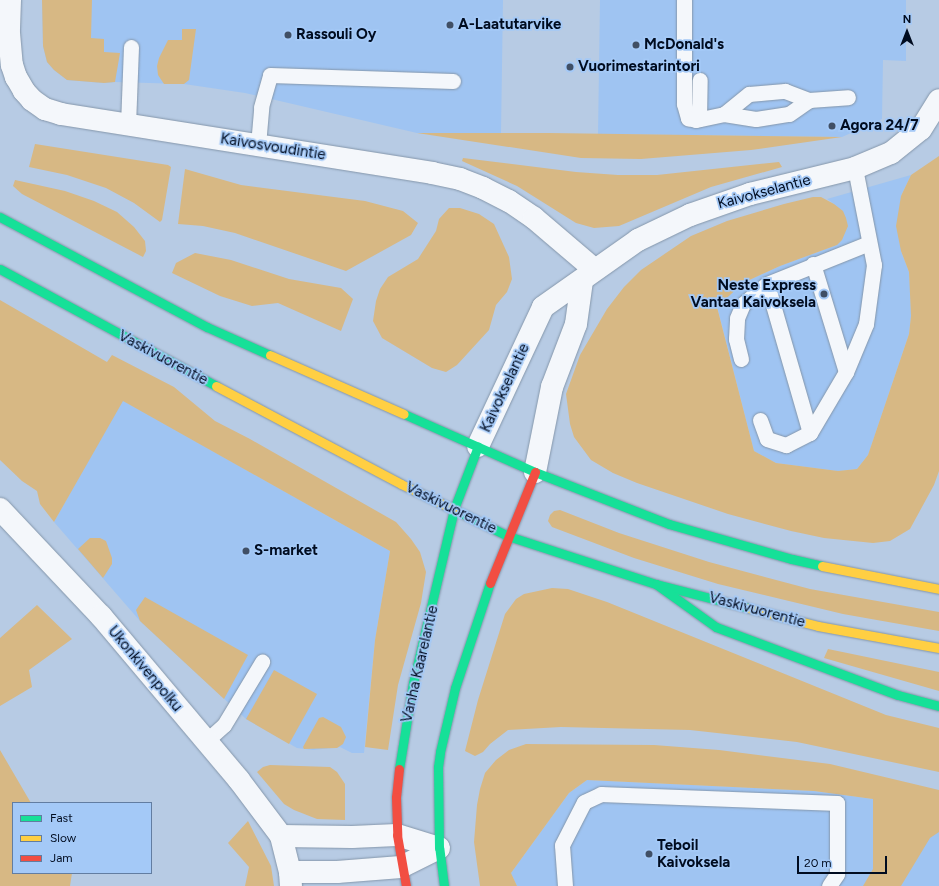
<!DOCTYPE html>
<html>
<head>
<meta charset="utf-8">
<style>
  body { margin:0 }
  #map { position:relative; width:939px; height:886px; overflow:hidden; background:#b7cbe4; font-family:Figtree,sans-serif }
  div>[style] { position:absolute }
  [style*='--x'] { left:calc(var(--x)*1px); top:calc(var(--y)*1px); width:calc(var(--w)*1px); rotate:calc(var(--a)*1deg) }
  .built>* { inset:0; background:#9fc4f2 }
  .green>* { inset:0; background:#d7b884 }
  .roads { filter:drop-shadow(0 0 1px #8496aa) drop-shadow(0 0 1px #8496aa) }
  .lane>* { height:15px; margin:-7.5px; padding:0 7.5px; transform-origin:7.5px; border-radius:7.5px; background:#f4f7fb }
  .street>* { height:22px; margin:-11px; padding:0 11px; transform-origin:11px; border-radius:11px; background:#f4f7fb }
  .fast>* { height:9px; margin:-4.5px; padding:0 4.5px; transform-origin:4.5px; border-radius:4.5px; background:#16e098 }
  .slow>* { height:9px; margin:-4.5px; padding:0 4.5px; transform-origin:4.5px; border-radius:4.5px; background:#ffcf43 }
  .jam>* { height:9px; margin:-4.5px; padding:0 4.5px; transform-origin:4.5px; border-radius:4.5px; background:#f24e42 }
  .dots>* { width:11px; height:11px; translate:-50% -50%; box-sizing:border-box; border:2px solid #a4c9f7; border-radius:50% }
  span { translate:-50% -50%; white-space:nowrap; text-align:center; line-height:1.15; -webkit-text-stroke:3.5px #a4c9f7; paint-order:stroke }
  .poi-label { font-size:15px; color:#000c20; font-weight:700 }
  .left { translate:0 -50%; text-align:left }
  .right { translate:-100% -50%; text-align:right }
  .street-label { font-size:15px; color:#000c20 }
  .legend { position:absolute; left:12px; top:802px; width:140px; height:72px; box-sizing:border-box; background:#a4c9f7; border:1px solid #627da1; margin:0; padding:5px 7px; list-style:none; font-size:12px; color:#000c20 }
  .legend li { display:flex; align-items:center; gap:8px; height:20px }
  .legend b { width:20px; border:1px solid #627da1 }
  .north { position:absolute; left:887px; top:12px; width:40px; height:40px; -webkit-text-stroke:3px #a4c9f7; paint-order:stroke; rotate:0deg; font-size:11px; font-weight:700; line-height:16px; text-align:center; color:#000c20 }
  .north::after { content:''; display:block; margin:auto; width:14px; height:18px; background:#000c20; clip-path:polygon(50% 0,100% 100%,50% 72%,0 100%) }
  .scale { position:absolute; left:797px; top:856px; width:90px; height:18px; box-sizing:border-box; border:2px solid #000c20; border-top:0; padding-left:5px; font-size:12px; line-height:14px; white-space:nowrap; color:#000c20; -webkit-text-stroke:3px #a4c9f7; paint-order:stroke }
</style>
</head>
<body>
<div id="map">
  <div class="built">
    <i style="clip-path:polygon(42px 0,503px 0,501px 133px,417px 133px,245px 93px,184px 84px,115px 82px,104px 83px,67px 80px,54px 70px,47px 62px,43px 46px)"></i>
    <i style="clip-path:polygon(600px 0,906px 0,906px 61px,883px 60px,882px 119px,842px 137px,598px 134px)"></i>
    <i style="clip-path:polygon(911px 175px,901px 196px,901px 251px,909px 272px,910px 285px,911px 316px,909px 334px,868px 455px,857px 469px,838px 471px,776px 463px,754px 451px,717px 306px,743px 283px,780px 266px,837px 245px,834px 204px,827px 199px)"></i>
    <i style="clip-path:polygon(122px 400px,390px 551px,375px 640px,364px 753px,352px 753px,340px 747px,313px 750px,297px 748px,246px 719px,140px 621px,54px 522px)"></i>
    <i style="clip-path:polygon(587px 780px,814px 791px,873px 799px,939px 826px,939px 886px,517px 886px,511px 873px,569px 793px)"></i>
  </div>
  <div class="green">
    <i style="clip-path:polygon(42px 0,92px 0,91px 38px,104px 39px,104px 52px,120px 53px,115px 82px,104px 83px,67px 80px,54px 70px,47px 62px,43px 46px)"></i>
    <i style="clip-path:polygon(182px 29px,196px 29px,189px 80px,184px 84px,164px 84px,158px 75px,157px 66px,159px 58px,168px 40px,182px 40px)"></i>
    <i style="clip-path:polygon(417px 133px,549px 133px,842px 137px,751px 150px,641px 159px,581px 158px)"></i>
    <i style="clip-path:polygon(35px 144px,168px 165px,171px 167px,162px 220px,160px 222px,134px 203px,106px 188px,67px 175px,29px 167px)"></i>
    <i style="clip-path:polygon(939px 156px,939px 471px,934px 485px,910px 529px,890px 541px,873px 543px,824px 538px,791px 531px,728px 514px,637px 483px,613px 473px,591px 460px,574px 437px,570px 424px,566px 394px,580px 355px,607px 309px,624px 287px,641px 270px,691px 236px,727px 221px,784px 204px,813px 197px,821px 197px,834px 204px,843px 211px,846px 218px,848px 226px,842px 240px,837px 245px,780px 266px,743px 283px,717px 307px,754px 451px,776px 463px,838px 471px,857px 469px,868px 455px,909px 334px,911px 316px,909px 272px,901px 251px,896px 226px,901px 196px,911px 175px)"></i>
    <i style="clip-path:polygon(463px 158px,576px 172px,618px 175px,657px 175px,779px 162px,782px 167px,711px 187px,619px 226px,594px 228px,576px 223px,517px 186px,462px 161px)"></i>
    <i style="clip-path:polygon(185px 169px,241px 185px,365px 201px,403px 211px,418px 223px,411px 235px,346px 271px,235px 233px,203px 226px,178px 224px)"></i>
    <i style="clip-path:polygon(15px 180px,65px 191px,94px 201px,117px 212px,134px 227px,145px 241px,146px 251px,143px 257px,22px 194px,13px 186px)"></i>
    <i style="clip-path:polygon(449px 208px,460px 208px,479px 214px,494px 224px,509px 257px,512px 279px,507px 292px,496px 305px,489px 330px,457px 365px,446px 372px,432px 368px,382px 338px,373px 321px,376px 301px,380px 289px,388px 277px,418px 259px,436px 231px,439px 219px)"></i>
    <i style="clip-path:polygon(195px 253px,231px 260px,289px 279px,341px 288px,353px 299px,341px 331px,278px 303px,252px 306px,220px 296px,172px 273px,176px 263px)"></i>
    <i style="clip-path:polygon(0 300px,107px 362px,112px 355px,174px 387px,215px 421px,250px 439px,396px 522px,411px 539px,420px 552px,426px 572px,421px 603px,398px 685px,388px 750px,365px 747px,375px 640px,390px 551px,123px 401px,54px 522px,40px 504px,37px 491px,22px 481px,0 460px)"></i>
    <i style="clip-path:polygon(560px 510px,619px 533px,709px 562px,810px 589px,939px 612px,939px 631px,843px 614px,718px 584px,634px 558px,552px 527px,548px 521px,550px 515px,554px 511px)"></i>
    <i style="clip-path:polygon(90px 538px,100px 538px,106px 541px,112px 558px,112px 564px,103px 578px,78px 549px)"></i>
    <i style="clip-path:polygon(552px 588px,568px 589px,607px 602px,886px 715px,939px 728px,939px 772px,797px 742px,690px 730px,561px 727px,508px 730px,490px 744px,483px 752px,475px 756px,465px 751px,478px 700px,505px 614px,516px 599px,524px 594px)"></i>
    <i style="clip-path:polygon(145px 597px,248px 655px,224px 699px,140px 621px,136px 610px)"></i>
    <i style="clip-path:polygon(37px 605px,72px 639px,29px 670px,32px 687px,0 706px,0 638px)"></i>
    <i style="clip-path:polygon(828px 649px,939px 672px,939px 691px,824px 658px)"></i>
    <i style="clip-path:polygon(274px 670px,317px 694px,289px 744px,246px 719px)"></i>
    <i style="clip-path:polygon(323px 717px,341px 727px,346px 737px,343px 744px,337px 748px,304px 749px,303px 747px,319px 718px)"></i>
    <i style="clip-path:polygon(526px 744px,654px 745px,719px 750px,830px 764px,939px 790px,939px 832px,930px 838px,901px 886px,863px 886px,873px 869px,873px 799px,814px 791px,587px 780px,569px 793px,511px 873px,517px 886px,480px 886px,474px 842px,477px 805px,480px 789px,485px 773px,496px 760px,509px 750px)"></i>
    <i style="clip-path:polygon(0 750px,31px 803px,13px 803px,13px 873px,72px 873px,70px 886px,0 886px)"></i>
    <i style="clip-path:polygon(270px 765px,330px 767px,337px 772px,345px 784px,345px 820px,317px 819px,294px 810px,284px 804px,257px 772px,263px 767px)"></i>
    <i style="clip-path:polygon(248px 821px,271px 866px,274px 886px,245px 886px,249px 867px,228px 843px)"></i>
  </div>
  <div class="roads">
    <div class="lane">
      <i style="--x:684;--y:0;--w:104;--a:90"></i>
      <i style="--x:684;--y:104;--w:15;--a:74"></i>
      <i style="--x:688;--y:118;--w:8;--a:14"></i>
      <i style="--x:696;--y:120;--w:29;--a:-12"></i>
      <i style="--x:724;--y:114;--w:32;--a:9"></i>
      <i style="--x:756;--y:119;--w:33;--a:-9"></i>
      <i style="--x:789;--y:114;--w:24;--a:-35"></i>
      <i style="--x:724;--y:114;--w:32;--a:-39"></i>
      <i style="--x:749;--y:94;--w:36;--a:-5"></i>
      <i style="--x:785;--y:91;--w:26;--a:21"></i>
      <i style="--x:809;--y:100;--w:39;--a:-4"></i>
      <i style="--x:699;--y:119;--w:39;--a:-89"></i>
      <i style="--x:128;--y:125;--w:78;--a:-87.8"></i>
      <i style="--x:258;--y:145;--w:38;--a:-85"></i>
      <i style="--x:261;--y:107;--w:33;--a:-74"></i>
      <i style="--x:270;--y:75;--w:183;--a:1.9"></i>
      <i style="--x:813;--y:264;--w:113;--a:73"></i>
      <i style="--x:767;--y:284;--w:155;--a:73.9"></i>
      <i style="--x:741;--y:359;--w:21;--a:-104"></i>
      <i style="--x:736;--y:339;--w:21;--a:-87"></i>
      <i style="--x:737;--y:318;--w:15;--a:-67"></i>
      <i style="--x:743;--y:304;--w:31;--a:-40"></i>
      <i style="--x:767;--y:284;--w:110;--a:-21.9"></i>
      <i style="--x:760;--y:420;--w:20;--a:70"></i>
      <i style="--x:767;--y:439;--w:20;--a:18"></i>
      <i style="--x:786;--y:445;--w:27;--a:-27"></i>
      <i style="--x:810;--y:433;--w:71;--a:-59.5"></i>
      <i style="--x:846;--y:372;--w:52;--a:-67.4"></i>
      <i style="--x:866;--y:324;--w:60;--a:-82.3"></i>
      <i style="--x:874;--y:265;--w:99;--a:-101.1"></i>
      <i style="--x:205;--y:742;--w:25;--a:-42"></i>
      <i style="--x:224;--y:725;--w:74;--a:-58.9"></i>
      <i style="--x:565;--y:886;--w:41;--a:-94.2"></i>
      <i style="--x:562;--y:845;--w:48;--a:-62.9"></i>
      <i style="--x:584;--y:802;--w:19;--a:-25"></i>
      <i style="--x:601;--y:794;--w:236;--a:2.2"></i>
      <i style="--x:837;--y:803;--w:71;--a:90"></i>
      <i style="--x:837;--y:874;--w:14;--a:124"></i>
    </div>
    <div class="street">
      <i style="--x:10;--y:0;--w:33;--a:92"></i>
      <i style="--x:9;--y:33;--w:32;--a:85"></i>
      <i style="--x:12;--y:65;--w:13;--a:72"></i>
      <i style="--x:16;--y:77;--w:16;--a:60"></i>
      <i style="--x:24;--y:91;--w:12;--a:48"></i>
      <i style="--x:32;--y:100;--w:16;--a:35"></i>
      <i style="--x:45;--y:109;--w:17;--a:17"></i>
      <i style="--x:61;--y:114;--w:376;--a:9"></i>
      <i style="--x:432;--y:173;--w:29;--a:12"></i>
      <i style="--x:460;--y:179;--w:25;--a:21"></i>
      <i style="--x:483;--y:188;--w:29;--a:27"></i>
      <i style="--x:509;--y:201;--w:30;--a:34"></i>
      <i style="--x:534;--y:218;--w:79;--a:40.4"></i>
      <i style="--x:478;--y:446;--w:153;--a:-64.9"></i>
      <i style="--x:543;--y:307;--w:116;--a:-35.2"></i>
      <i style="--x:638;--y:240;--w:58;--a:-25.7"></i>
      <i style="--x:690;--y:215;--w:64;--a:-19.3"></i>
      <i style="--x:750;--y:194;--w:108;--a:-13.9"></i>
      <i style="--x:855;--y:168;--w:39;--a:-23"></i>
      <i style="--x:891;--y:153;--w:38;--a:-39"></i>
      <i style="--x:921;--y:129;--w:34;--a:-58"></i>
      <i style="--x:535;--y:472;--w:87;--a:-78.7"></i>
      <i style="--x:552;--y:387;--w:67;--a:-69.1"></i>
      <i style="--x:576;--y:324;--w:43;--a:-82.1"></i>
      <i style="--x:0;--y:509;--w:147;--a:46.7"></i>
      <i style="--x:101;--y:616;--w:214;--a:49.9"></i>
      <i style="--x:239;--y:780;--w:70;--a:53.1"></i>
      <i style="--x:281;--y:836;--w:37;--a:76"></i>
      <i style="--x:290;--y:872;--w:14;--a:86"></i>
      <i style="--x:281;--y:836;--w:71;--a:0.8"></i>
      <i style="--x:352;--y:837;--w:45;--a:-2.5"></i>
      <i style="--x:397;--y:835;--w:44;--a:17.2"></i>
      <i style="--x:290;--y:872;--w:47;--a:0"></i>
      <i style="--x:337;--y:872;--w:64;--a:-4.5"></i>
      <i style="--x:401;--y:867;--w:42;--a:-26.6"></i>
    </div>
    <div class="fast">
      <i style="--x:0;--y:217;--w:234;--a:28"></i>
      <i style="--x:207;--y:327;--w:69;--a:24"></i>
      <i style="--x:0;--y:269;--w:246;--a:28.4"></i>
      <i style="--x:404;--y:414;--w:143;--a:23.9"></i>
      <i style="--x:535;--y:472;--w:144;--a:21.2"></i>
      <i style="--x:669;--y:524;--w:128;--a:15.9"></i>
      <i style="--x:792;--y:559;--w:31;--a:13"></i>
      <i style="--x:453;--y:509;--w:61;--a:26.1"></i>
      <i style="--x:508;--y:536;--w:156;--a:18"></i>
      <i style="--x:656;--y:584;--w:95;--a:14.6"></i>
      <i style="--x:656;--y:584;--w:74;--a:35.6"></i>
      <i style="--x:716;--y:627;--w:194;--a:20.5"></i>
      <i style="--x:898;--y:695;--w:42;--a:15"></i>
      <i style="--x:399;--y:769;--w:87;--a:-80.8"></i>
      <i style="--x:413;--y:683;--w:179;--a:-76.7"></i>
      <i style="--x:454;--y:509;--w:67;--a:-69.1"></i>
      <i style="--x:444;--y:886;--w:38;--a:-97"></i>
      <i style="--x:439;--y:848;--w:81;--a:-90.7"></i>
      <i style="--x:438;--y:767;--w:15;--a:-82"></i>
      <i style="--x:440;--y:752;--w:66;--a:-76.8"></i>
      <i style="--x:455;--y:688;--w:111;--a:-71.6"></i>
    </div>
    <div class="slow">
      <i style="--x:270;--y:355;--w:146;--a:23.8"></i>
      <i style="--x:216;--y:386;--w:209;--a:27.9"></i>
      <i style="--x:401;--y:484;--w:58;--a:25.7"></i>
      <i style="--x:822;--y:566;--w:119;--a:11.1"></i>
      <i style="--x:748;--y:608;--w:72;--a:14.4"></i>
      <i style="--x:818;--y:626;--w:123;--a:10.3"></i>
    </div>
    <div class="jam">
      <i style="--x:490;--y:583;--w:120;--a:-67.9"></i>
      <i style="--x:399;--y:769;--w:28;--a:96"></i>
      <i style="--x:396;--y:797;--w:38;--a:88"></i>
      <i style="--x:397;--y:835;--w:52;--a:80"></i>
    </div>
  </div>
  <div class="dots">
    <i style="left:450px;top:25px;background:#404f65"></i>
    <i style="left:288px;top:35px;background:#404f65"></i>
    <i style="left:636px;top:45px;background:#404f65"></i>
    <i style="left:570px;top:67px;background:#404f65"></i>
    <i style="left:832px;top:126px;background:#404f65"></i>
    <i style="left:824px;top:294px;background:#404f65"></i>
    <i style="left:246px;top:551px;background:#404f65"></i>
    <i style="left:649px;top:854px;background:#404f65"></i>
  </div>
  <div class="poi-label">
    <span class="left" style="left:458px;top:25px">A-Laatutarvike</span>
    <span class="left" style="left:296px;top:35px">Rassouli Oy</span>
    <span class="left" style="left:644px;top:45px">McDonald's</span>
    <span class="left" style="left:578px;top:67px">Vuorimestarintori</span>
    <span class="left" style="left:840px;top:126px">Agora 24/7</span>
    <span class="right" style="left:816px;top:294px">Neste Express<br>Vantaa Kaivoksela</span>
    <span class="left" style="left:254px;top:551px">S-market</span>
    <span class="left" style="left:657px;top:854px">Teboil<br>Kaivoksela</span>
  </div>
  <div class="street-label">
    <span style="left:273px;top:147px;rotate:9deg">Kaivosvoudintie</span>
    <span style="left:764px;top:192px;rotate:-15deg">Kaivokselantie</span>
    <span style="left:163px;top:358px;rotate:28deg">Vaskivuorentie</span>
    <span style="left:505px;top:388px;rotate:-65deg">Kaivokselantie</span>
    <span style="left:451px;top:508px;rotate:26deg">Vaskivuorentie</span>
    <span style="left:757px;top:610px;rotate:15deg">Vaskivuorentie</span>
    <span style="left:420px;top:664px;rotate:-77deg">Vanha Kaarelantie</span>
    <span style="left:145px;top:669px;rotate:50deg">Ukonkivenpolku</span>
  </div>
  <ul class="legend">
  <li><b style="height:5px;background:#16e098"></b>Fast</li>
  <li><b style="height:5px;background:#ffcf43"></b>Slow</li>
  <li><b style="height:5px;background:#f24e42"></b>Jam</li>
  </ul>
  <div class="north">N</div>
  <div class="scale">20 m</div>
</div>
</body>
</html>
